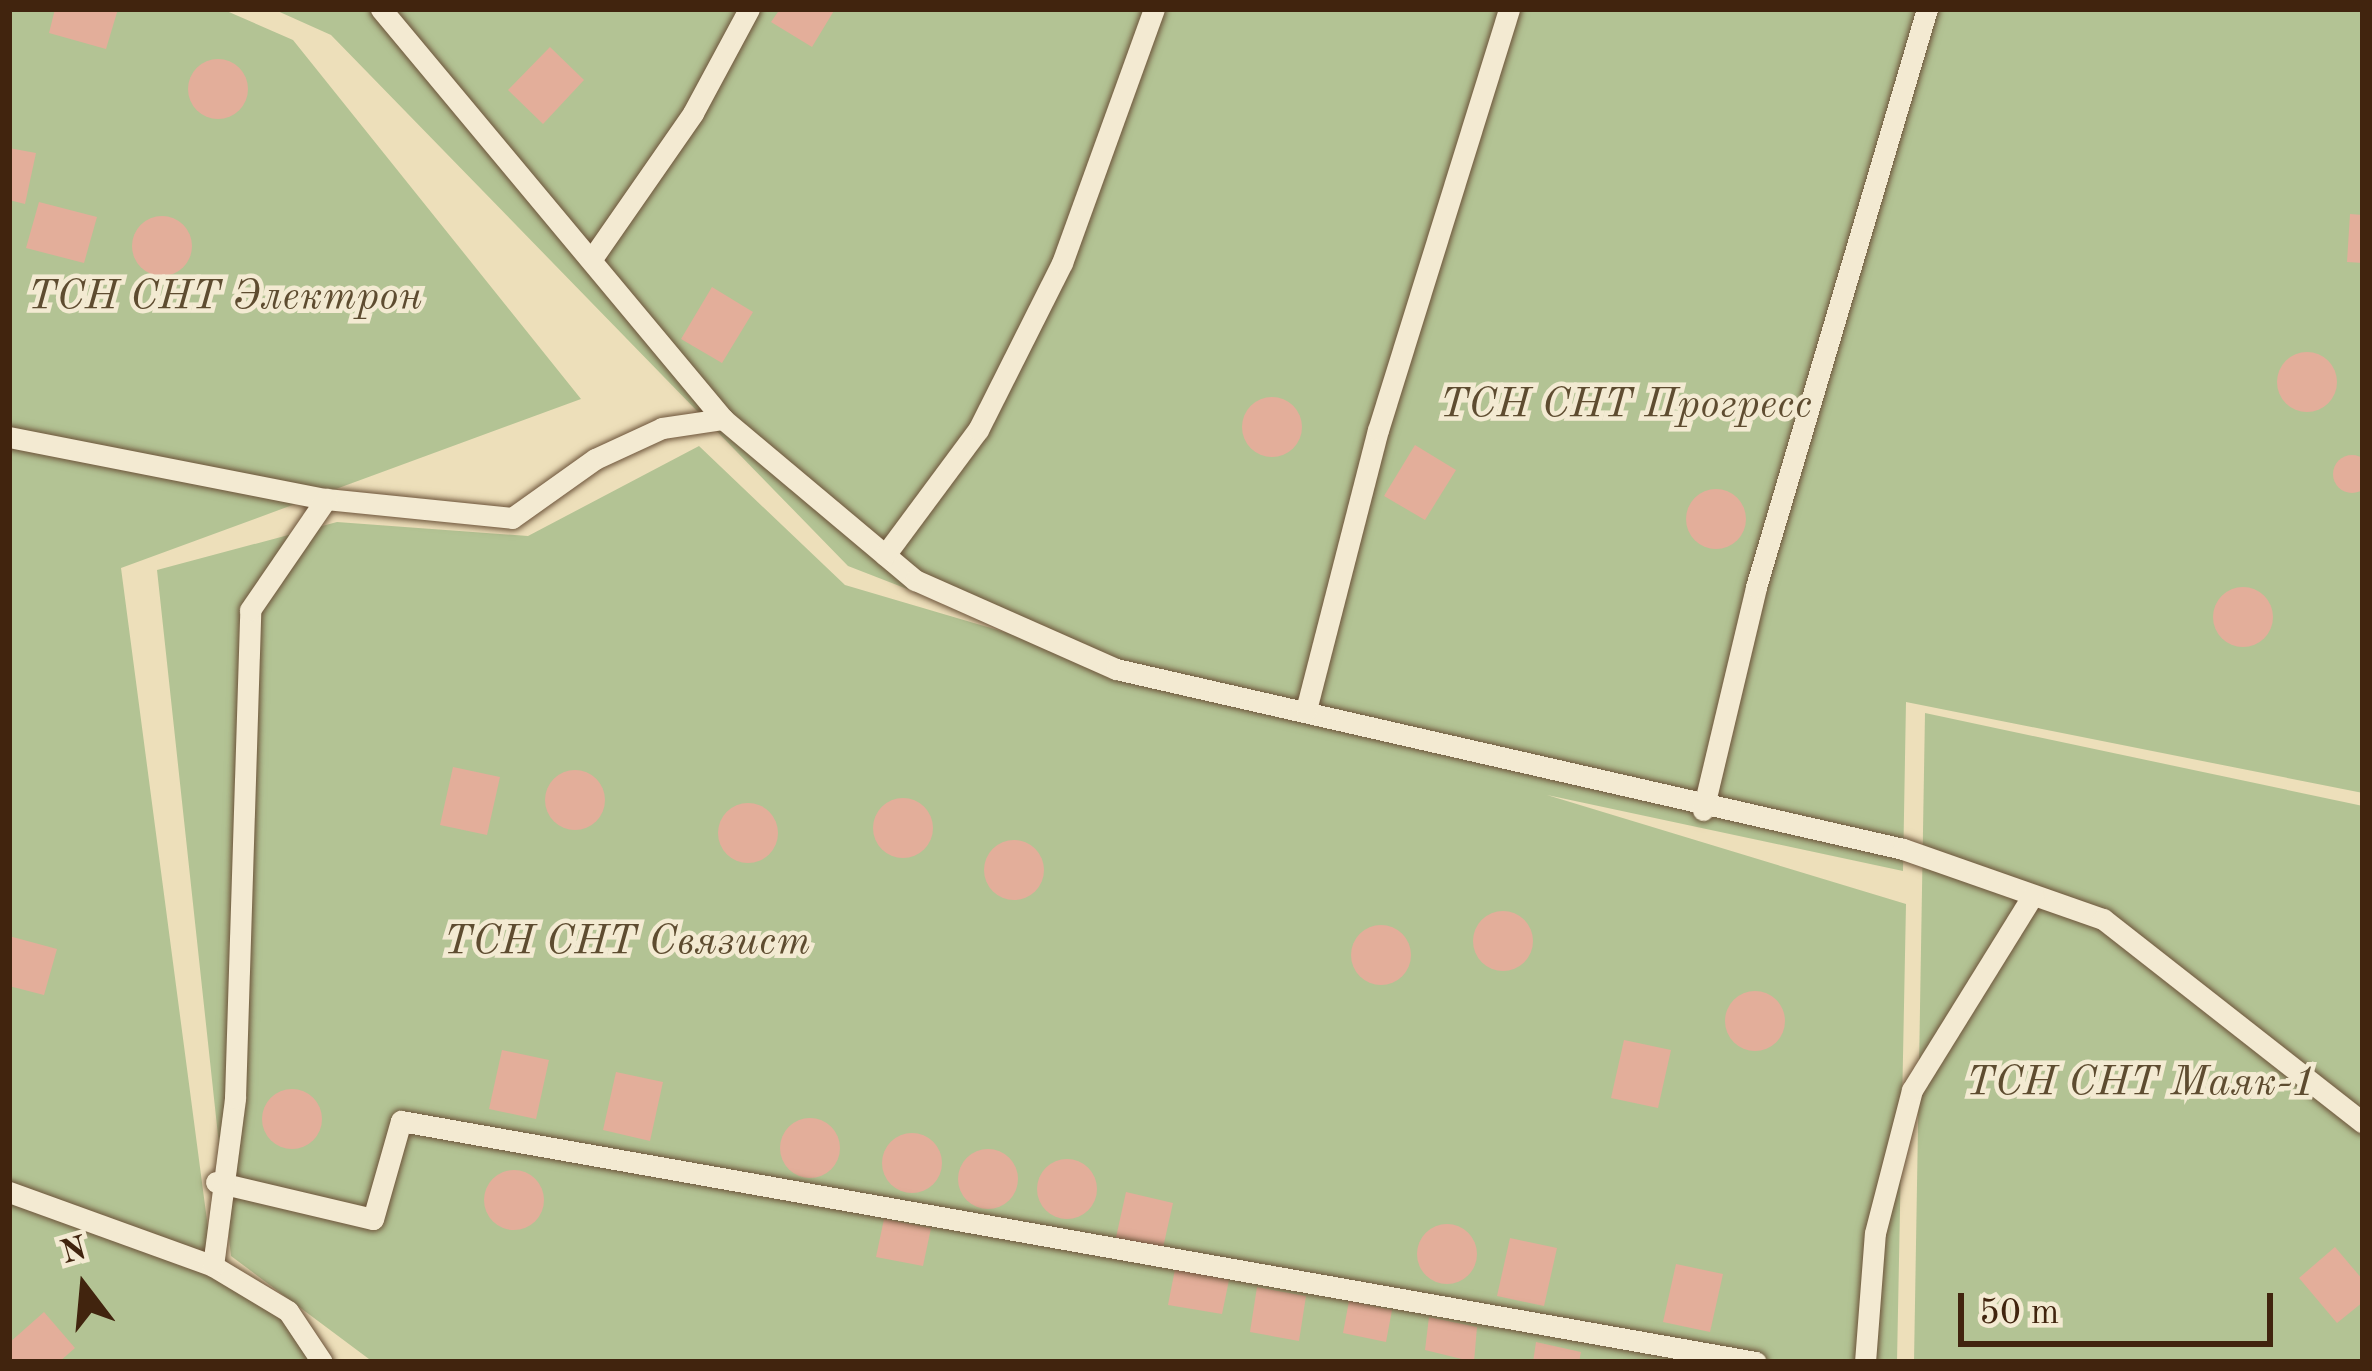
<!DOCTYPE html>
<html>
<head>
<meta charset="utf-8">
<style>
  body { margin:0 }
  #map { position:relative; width:2372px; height:1371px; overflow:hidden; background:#eddfba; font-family:"Old Standard TT",serif }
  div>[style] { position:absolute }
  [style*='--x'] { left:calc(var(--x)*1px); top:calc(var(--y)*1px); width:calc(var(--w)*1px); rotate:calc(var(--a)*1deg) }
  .green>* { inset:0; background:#b3c394 }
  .building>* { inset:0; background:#e3ae9a }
  .round { border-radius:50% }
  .roads { filter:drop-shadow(0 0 3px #6c5339) drop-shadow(0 0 3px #6c5339) }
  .lane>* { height:21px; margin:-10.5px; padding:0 10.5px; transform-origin:10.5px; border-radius:10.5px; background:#f3ead2 }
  span { translate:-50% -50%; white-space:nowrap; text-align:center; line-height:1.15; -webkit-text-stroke:9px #f3ead2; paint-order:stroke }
  .park-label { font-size:42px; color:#5e4c30; font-style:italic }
  .frame { position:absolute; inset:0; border:12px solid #41240e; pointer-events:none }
  .north { position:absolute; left:24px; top:1227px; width:120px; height:120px; -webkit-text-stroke:9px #f3ead2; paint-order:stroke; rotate:344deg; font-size:33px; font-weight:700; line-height:48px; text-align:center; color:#41240e }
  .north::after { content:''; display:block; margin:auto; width:42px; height:54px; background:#41240e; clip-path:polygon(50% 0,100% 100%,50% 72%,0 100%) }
  .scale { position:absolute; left:1958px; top:1293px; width:315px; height:54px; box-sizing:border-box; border:6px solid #41240e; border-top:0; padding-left:15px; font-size:36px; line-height:42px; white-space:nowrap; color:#41240e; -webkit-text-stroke:9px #f3ead2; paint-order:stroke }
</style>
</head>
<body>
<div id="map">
  <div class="green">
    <i style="clip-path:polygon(9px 9px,222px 9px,293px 40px,581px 399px,121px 568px,213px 1266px,334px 1362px,9px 1362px)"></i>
    <i style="clip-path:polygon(273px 9px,2363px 9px,2363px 793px,1906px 702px,1903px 871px,1547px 795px,1906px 904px,1897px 1362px,373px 1362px,231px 1256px,157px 570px,337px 522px,528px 536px,699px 446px,845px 585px,1062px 649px,848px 566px,331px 35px)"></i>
    <i style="clip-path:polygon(1925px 713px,2363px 806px,2363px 1362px,1914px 1362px)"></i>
  </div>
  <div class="building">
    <i style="clip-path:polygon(55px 9px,118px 9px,106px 49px,49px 33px)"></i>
    <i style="clip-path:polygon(780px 9px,835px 9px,812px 47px,771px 22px)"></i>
    <i style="clip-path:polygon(550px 47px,584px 80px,543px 124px,508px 90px)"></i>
    <i class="round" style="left:188px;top:59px;width:60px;height:60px"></i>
    <i style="clip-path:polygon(9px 148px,36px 153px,25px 204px,9px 200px)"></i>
    <i style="clip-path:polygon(39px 202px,97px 217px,84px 263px,26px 248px)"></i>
    <i style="clip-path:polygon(2350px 214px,2363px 215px,2363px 263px,2347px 262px)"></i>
    <i class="round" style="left:132px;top:216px;width:60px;height:60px"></i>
    <i style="clip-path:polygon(712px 287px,753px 312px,722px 363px,681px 339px)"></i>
    <i class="round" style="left:2277px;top:352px;width:60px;height:60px"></i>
    <i class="round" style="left:1242px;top:397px;width:60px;height:60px"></i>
    <i style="clip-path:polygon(1415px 445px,1456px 470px,1425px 520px,1384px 496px)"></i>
    <i class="round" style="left:2333px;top:455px;width:38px;height:38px"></i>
    <i class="round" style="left:1686px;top:489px;width:60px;height:60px"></i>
    <i class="round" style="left:2213px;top:587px;width:60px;height:60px"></i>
    <i style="clip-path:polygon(453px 767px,500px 777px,487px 835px,440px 825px)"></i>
    <i class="round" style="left:545px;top:770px;width:60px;height:60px"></i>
    <i class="round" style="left:873px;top:798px;width:60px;height:60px"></i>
    <i class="round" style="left:718px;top:803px;width:60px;height:60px"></i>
    <i class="round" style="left:984px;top:840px;width:60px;height:60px"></i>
    <i class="round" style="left:1473px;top:911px;width:60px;height:60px"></i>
    <i class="round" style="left:1351px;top:925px;width:60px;height:60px"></i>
    <i style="clip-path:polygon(9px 936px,57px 949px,44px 995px,9px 986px)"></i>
    <i class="round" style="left:1725px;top:991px;width:60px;height:60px"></i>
    <i style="clip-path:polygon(1624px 1040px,1671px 1050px,1658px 1108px,1611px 1098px)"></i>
    <i style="clip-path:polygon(502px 1050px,549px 1060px,536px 1119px,489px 1109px)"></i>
    <i style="clip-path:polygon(616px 1072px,663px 1082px,650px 1141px,603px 1130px)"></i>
    <i class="round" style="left:262px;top:1089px;width:60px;height:60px"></i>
    <i class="round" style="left:780px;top:1118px;width:60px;height:60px"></i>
    <i class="round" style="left:882px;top:1133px;width:60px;height:60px"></i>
    <i class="round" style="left:958px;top:1149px;width:60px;height:60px"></i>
    <i class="round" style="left:1037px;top:1159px;width:60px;height:60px"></i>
    <i class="round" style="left:484px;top:1170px;width:60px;height:60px"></i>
    <i style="clip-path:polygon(1126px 1192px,1173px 1203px,1160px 1261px,1113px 1251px)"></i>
    <i style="clip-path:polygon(884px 1219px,931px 1228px,923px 1266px,876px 1257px)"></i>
    <i class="round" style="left:1417px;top:1224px;width:60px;height:60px"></i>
    <i style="clip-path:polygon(1510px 1238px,1557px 1248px,1544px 1306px,1497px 1296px)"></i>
    <i style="clip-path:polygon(2335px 1247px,2363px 1280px,2363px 1302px,2337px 1323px,2299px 1278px)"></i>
    <i style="clip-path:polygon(1676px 1264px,1723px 1274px,1710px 1332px,1663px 1322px)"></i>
    <i style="clip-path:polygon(1175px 1269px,1229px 1280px,1222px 1314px,1168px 1305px)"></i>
    <i style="clip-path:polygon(1257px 1287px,1306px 1296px,1299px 1341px,1250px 1332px)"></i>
    <i style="clip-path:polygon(1349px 1301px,1392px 1310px,1386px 1342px,1343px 1333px)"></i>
    <i style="clip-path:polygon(44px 1312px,75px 1348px,59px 1362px,9px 1362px,9px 1343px)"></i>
    <i style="clip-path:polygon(1429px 1317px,1477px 1327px,1474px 1362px,1425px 1350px)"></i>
    <i style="clip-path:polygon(1536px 1342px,1581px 1352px,1579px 1362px,1533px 1362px)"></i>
  </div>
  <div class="roads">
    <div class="lane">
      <i style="--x:381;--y:9;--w:534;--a:50.17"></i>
      <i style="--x:723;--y:419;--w:251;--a:40"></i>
      <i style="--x:915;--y:580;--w:220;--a:23.9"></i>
      <i style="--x:1116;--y:669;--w:807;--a:12.88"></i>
      <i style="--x:1903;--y:849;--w:212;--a:19.3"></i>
      <i style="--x:2103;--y:919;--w:330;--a:38.1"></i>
      <i style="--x:591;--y:260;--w:179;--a:-55.2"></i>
      <i style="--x:693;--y:113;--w:118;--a:-61.7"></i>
      <i style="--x:9;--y:437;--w:323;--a:11.1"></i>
      <i style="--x:326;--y:499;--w:187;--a:5.8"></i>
      <i style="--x:512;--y:518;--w:102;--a:-35.4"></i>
      <i style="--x:595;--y:459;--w:74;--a:-24.8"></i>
      <i style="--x:662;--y:428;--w:62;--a:-8.4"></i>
      <i style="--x:885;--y:555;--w:156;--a:-53.4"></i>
      <i style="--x:978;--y:430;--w:187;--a:-63.3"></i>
      <i style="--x:1062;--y:263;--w:270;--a:-70.1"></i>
      <i style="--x:1306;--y:710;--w:289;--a:-75.6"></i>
      <i style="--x:1378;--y:430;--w:441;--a:-72.7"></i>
      <i style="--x:1703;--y:810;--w:229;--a:-76.6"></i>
      <i style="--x:1756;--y:587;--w:603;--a:-73.52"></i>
      <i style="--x:216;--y:1182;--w:161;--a:13.3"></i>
      <i style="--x:373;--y:1219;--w:102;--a:-74.1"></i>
      <i style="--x:401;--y:1121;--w:1376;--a:10.09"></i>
      <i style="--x:9;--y:1192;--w:217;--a:19.9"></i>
      <i style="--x:322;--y:1362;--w:61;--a:-123.7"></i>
      <i style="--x:288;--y:1311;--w:87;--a:-149"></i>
      <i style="--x:213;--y:1266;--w:169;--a:-82.5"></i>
      <i style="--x:235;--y:1098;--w:488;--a:-88.2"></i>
      <i style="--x:250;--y:610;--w:135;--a:-55.6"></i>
      <i style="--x:1865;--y:1362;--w:129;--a:-85.6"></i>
      <i style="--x:1875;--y:1233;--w:148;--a:-75.5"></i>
      <i style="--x:1912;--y:1090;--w:229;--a:-58.2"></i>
    </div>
  </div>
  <div class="park-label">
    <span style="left:225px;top:298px">ТСН СНТ Электрон</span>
    <span style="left:1626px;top:406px">ТСН СНТ Прогресс</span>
    <span style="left:627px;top:943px">ТСН СНТ Связист</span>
    <span style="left:2141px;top:1084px">ТСН СНТ Маяк-1</span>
  </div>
  <div class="frame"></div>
  <div class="north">N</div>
  <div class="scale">50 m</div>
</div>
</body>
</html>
